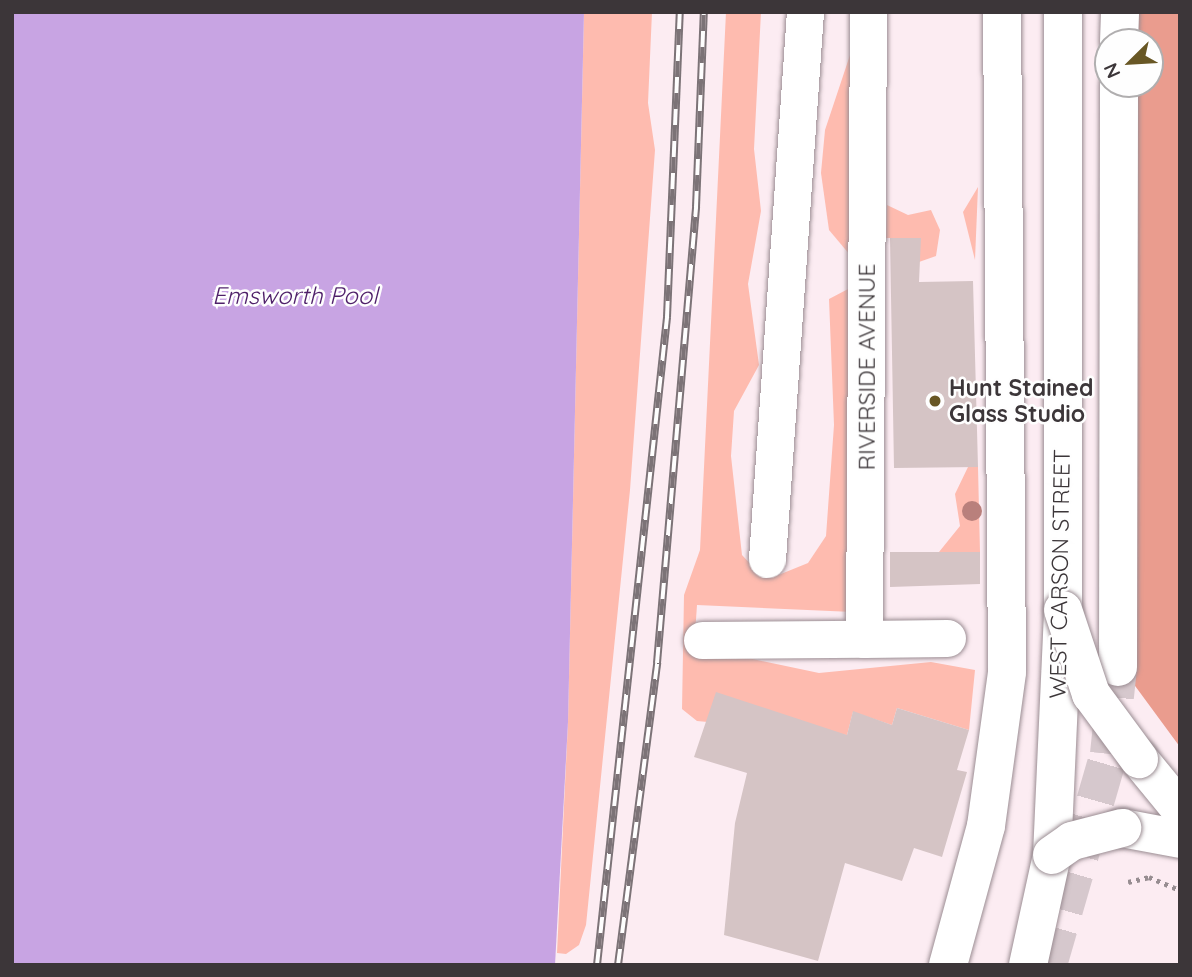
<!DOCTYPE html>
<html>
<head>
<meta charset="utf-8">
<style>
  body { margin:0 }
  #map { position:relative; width:1192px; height:977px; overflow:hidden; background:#fcecf2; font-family:Quicksand,sans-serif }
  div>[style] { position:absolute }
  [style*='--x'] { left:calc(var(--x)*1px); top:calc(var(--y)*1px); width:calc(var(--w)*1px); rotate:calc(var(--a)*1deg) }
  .green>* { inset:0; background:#febbaf }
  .forest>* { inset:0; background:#ea9c8e }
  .water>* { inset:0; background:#c8a4e3 }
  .building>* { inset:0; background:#d5c4c5 }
  .major-tunnel>* { height:38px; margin-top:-19px; transform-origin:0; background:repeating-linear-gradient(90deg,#d6c8cd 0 38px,transparent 0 57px) }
  .path>* { height:4.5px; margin-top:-2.25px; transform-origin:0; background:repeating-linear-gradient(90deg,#978d91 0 3.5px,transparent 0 8.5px) }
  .roads { filter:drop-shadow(0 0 2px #9b8d93) drop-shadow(0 0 2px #9b8d93) }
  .minor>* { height:37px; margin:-18.5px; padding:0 18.5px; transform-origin:18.5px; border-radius:18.5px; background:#fff }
  .major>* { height:38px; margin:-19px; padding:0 19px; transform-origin:19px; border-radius:19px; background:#fff }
  .rail>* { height:8px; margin-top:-4px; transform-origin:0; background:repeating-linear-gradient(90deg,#fefefe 0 16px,#7c7377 0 32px); box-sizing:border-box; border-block:2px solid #7c7377 }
  .bridges { filter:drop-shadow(0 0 2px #9b8d93) drop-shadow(0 0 2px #9b8d93) }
  .major-bridge>* { height:38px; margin:-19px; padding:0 19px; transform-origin:19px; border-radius:19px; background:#fff }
  .trees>* { width:20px; height:20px; margin:-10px; border-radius:50%; background:#b9807c }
  .dots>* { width:19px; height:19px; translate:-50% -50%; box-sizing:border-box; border:4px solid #fefefe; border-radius:50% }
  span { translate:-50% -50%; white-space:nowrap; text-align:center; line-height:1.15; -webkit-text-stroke:5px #fefefe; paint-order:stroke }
  .street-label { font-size:23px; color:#3c3639 }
  .poi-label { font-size:23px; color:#3c3639; font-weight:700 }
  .left { translate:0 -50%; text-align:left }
  .water-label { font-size:24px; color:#4e1f69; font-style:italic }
  .frame { position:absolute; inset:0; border:14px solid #3c3639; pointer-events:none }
  .north { position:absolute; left:1094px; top:28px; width:70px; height:70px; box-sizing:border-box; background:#fefefe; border:2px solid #b0aeaf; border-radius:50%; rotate:246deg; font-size:19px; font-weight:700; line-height:28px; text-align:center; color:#3c3639 }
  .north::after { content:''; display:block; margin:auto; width:24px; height:32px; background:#685725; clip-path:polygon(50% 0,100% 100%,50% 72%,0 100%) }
</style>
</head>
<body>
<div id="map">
  <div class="green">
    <i style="clip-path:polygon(584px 12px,652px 12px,648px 103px,655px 150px,630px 490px,586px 925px,579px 945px,566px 954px,557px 953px,568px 722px)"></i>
    <i style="clip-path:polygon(726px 12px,761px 12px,754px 149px,761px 211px,748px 284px,759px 365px,734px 411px,731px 456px,742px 555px,759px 573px,776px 576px,808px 563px,826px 536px,834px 425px,829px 299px,850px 288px,853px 612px,697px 605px,695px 634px,748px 658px,819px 673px,931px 662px,975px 670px,969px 730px,897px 708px,892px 725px,853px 712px,847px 735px,697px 721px,682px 709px,684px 595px,700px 550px)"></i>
    <i style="clip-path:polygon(851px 52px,850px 255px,829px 230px,821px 173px,825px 130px)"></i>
    <i style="clip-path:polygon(978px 187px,975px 260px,963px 212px)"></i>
    <i style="clip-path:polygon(887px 205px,908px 215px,931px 210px,940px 230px,936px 256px,919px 262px,920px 238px,886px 238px)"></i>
    <i style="clip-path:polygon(968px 467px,978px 467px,980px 552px,939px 552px,960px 526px,955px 494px)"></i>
  </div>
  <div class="forest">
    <i style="clip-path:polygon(1128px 12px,1180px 12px,1180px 747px,1130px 679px,1128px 84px,1150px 84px,1150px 42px,1128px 42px)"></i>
  </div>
  <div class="water">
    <i style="clip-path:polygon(12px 12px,584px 12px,568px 722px,555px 965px,12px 965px)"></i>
  </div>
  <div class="building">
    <i style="clip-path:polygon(890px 238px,921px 238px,919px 282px,973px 281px,978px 467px,894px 468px)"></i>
    <i style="clip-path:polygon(890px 552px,980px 552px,980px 584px,890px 587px)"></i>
    <i style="clip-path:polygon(716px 692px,847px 735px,853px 711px,892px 725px,897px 708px,969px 730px,957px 770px,967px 772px,942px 857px,914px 848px,902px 881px,845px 863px,818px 961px,724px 935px,735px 823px,747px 773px,694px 757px)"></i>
  </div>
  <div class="major-tunnel">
    <i style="--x:1048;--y:965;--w:220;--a:-73.9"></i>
    <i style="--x:1109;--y:754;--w:87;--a:-84.1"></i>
  </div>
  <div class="path">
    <i style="--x:1128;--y:882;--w:22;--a:-13"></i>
    <i style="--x:1149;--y:877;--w:34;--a:23"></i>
  </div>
  <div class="roads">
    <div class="minor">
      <i style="--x:868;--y:12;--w:627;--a:90.37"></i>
      <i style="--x:864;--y:639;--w:83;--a:-0.7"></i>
      <i style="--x:767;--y:559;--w:548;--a:-86.03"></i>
      <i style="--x:702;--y:640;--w:162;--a:-0.4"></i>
    </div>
    <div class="major">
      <i style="--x:1119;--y:42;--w:30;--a:-88"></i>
      <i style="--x:1118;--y:667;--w:583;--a:-89.9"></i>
      <i style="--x:1139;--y:759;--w:65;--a:50.6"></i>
      <i style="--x:1122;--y:828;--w:59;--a:10.7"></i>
      <i style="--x:948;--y:965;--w:144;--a:-74.7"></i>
      <i style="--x:986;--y:826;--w:155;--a:-82.2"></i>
      <i style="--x:1007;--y:672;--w:660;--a:-90.43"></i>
      <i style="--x:1028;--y:965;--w:113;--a:-77.7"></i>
      <i style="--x:1052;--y:855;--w:245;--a:-87.4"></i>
      <i style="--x:1063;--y:610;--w:598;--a:-90"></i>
    </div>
  </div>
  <div class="rail">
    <i style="--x:597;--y:965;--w:652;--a:-83.83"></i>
    <i style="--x:667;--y:317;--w:305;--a:-87.6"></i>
    <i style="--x:618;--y:965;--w:305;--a:-82.6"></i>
    <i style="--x:657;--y:663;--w:458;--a:-85.1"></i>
    <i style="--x:696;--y:207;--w:195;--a:-87.7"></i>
  </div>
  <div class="bridges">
    <div class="major-bridge">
      <i style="--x:1063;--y:610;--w:89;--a:71.6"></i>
      <i style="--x:1091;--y:694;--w:81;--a:53.6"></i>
      <i style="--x:1052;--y:855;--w:24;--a:-35"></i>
      <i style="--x:1072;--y:841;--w:52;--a:-14.6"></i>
    </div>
  </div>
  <div class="trees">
    <i style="left:972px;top:511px"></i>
  </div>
  <div class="dots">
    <i style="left:935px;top:401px;background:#685725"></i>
  </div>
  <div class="street-label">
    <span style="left:867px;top:367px;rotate:-90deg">RIVERSIDE AVENUE</span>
    <span style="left:1060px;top:574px;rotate:-89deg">WEST CARSON STREET</span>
  </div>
  <div class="poi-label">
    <span class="left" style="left:949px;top:401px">Hunt Stained<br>Glass Studio</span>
  </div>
  <div class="water-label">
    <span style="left:295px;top:296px">Emsworth Pool</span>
  </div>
  <div class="frame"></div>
  <div class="north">N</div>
</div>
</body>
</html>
